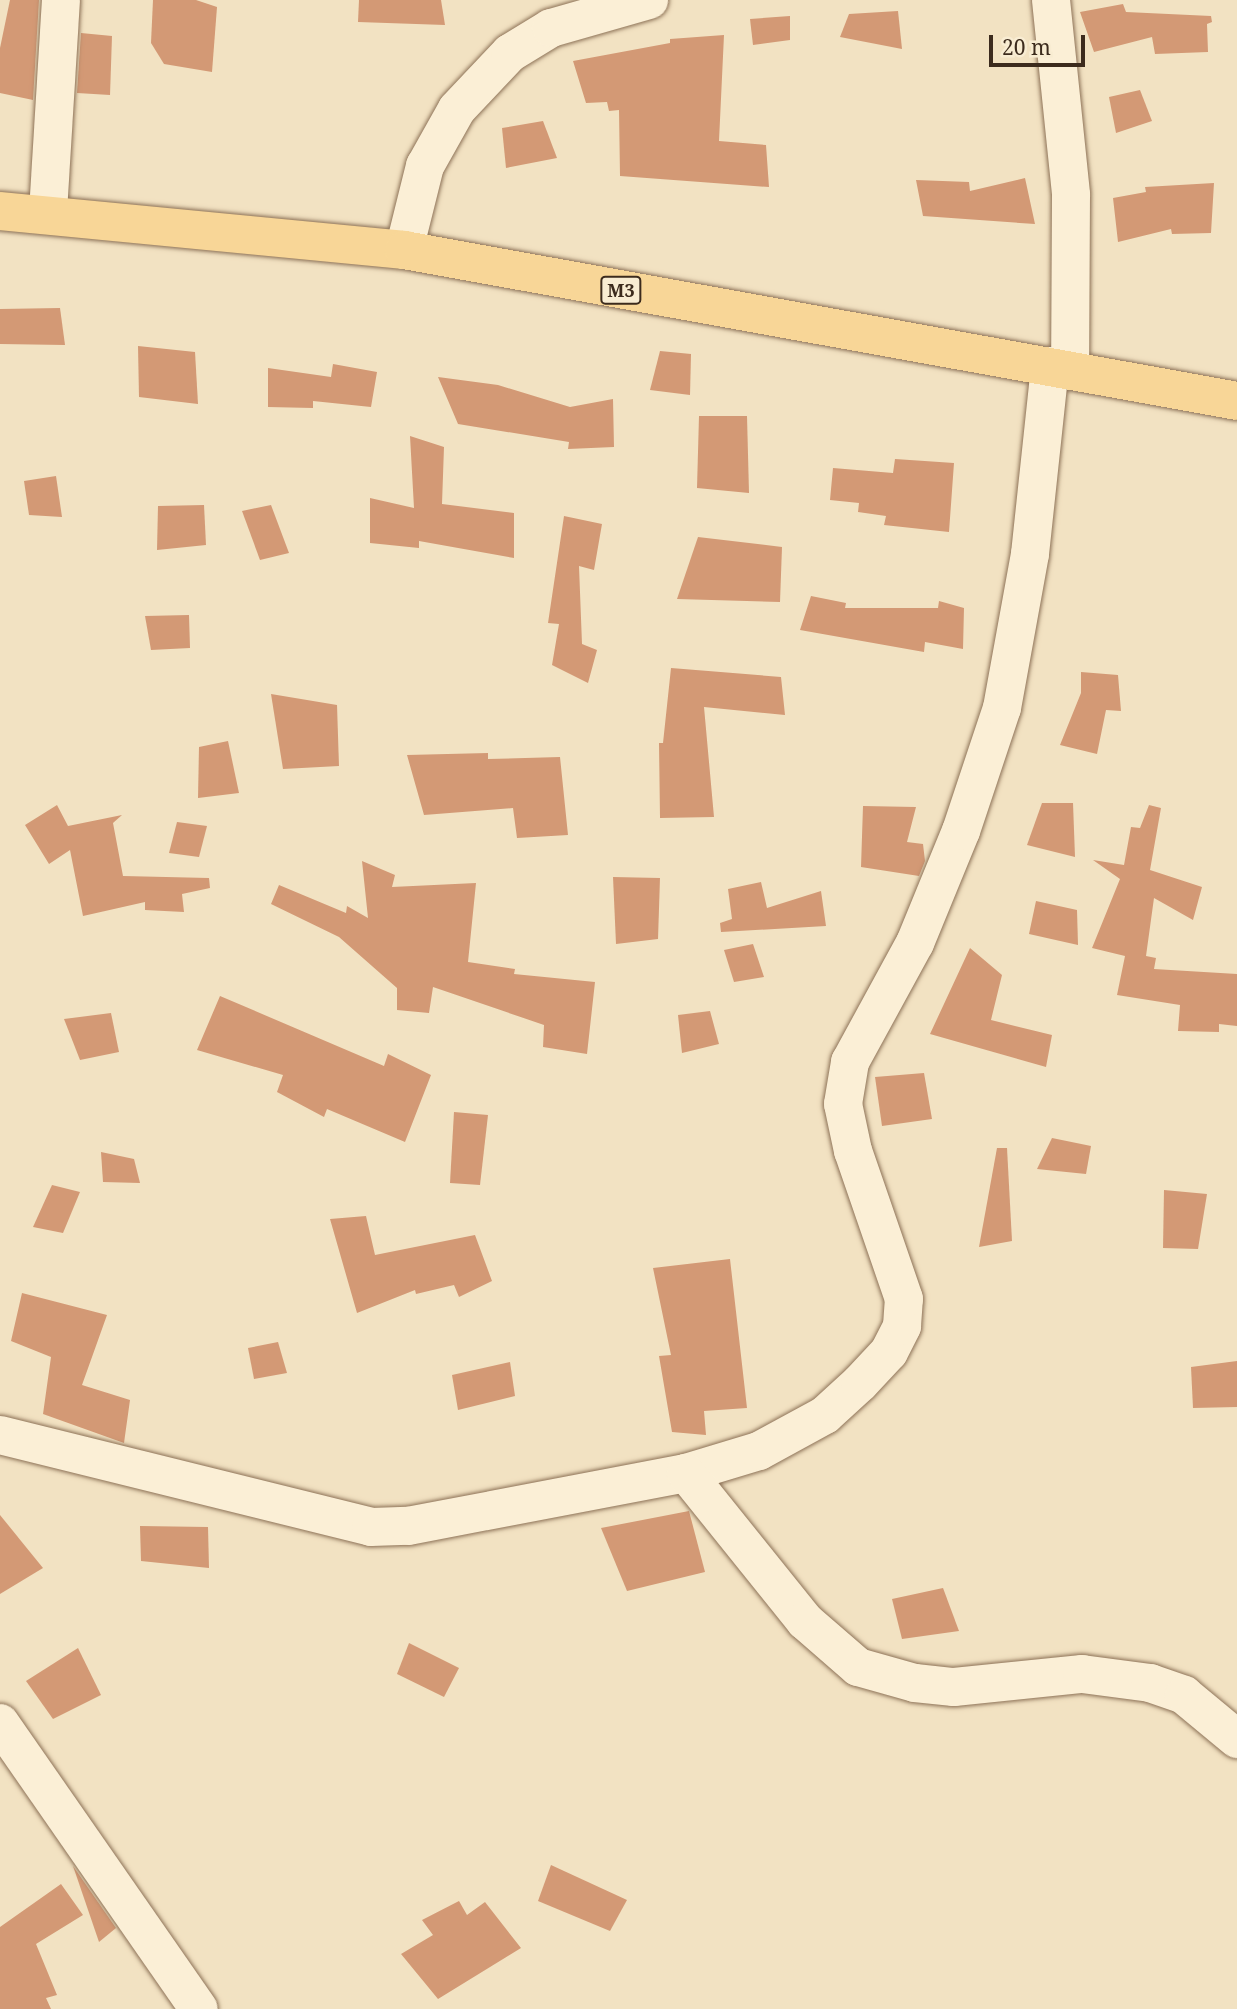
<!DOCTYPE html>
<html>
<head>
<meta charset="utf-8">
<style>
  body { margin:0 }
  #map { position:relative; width:1237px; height:2009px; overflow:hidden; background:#f2e2c2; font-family:"Noto Serif",serif }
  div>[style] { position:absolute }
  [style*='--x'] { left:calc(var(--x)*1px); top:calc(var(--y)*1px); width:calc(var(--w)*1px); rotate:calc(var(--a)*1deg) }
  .building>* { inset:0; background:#d39975 }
  .roads { filter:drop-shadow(0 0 2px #8d7257) drop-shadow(0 0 2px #8d7257) }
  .minor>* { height:38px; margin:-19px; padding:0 19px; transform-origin:19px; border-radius:19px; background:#fbefd6 }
  .major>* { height:38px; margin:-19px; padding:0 19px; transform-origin:19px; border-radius:19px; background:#f8d697 }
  span { translate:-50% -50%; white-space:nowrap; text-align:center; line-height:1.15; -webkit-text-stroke:7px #f8ecd2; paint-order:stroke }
  .shield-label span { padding:2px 5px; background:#f8ecd2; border:2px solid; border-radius:5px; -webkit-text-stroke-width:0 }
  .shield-label { font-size:18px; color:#3c2b1d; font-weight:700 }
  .scale { position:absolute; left:989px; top:35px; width:96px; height:32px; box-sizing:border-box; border:4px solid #3c2b1d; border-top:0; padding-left:9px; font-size:21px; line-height:24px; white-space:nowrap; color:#3c2b1d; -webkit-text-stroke:5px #f8ecd2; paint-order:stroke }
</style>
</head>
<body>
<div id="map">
  <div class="building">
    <i style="clip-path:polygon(10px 0,39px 0,33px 100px,0 93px,0 48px)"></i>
    <i style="clip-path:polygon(153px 0,196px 0,217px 7px,212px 72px,164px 64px,151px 43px)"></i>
    <i style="clip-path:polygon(359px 0,441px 0,445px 25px,358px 22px)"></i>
    <i style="clip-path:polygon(1123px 4px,1126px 12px,1211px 16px,1212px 22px,1207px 24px,1208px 52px,1155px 54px,1152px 37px,1094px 52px,1080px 12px)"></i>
    <i style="clip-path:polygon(898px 11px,902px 49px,840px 37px,849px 14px)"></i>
    <i style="clip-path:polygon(790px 16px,790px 40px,753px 45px,750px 19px)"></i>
    <i style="clip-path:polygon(81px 33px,112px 36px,110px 95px,77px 93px)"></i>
    <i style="clip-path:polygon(724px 35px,719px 141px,766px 145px,769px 187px,620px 176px,619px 110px,609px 111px,607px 102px,586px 103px,573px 61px,670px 43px,670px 39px)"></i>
    <i style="clip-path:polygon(1140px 90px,1152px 121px,1116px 133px,1109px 97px)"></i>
    <i style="clip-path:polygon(543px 121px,557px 158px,506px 168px,502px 128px)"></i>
    <i style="clip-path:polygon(1025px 178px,1035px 224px,923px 216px,916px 180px,969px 182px,970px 191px)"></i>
    <i style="clip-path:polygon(1214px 183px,1211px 233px,1172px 234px,1171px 229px,1118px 242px,1113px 198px,1146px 192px,1145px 187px)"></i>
    <i style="clip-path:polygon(60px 308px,65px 345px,0 344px,0 309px)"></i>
    <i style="clip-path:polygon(138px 346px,195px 352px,198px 404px,139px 397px)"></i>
    <i style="clip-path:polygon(660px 351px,691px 354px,690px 395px,650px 390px)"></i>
    <i style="clip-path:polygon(333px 364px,377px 372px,371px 407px,313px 401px,313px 408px,268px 407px,268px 368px,331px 377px)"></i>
    <i style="clip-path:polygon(438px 377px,498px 385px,570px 407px,613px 399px,614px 447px,568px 449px,569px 442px,458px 424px)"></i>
    <i style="clip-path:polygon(699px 416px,747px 416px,749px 493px,697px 488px)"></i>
    <i style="clip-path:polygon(410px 436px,444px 447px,442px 504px,514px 513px,514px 558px,419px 541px,419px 548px,370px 543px,370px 498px,414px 508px)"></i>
    <i style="clip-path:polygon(895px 459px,954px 463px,949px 532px,884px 525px,886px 516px,858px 512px,859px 503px,830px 500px,833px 468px,893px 473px)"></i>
    <i style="clip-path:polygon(56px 476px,62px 517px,29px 515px,24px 481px)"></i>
    <i style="clip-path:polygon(204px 505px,206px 545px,157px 550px,158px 506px)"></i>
    <i style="clip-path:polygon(271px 505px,289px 553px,260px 560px,242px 511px)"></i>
    <i style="clip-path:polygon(564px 516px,602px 524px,594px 570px,579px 566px,582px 644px,597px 650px,588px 683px,552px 665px,559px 624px,548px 623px)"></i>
    <i style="clip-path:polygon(698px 537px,782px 547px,780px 602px,677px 599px)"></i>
    <i style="clip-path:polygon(811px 596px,846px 603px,845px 608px,938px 608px,939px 601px,964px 608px,963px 649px,925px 642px,924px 652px,800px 630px)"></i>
    <i style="clip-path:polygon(189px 615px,190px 648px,151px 650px,145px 616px)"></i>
    <i style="clip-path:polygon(671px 668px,781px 677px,785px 715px,704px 707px,714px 817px,660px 818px,659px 743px,663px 743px)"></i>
    <i style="clip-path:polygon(1081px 672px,1118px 675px,1121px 711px,1106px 710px,1097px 754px,1060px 745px,1081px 693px)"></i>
    <i style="clip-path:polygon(271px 694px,337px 705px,339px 766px,283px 769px)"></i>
    <i style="clip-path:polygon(228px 741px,239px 793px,198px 798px,199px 747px)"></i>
    <i style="clip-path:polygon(488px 753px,488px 759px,560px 757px,568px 835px,517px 838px,513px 808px,424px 815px,407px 755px)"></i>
    <i style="clip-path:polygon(1042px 803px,1073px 803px,1075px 857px,1027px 845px)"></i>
    <i style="clip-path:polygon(57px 805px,68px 826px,122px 815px,113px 823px,123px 876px,209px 878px,210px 888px,182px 894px,184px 912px,145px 910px,145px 902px,83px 916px,70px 850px,49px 864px,25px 825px)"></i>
    <i style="clip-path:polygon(1149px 805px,1161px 808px,1150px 870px,1202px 887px,1193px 920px,1154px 898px,1146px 956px,1156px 958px,1154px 969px,1237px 974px,1237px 1026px,1219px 1024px,1219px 1032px,1178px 1031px,1180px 1005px,1117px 995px,1125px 956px,1092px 948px,1120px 879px,1093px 860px,1124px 865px,1131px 827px,1140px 828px)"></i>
    <i style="clip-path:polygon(863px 806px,916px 807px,907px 842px,923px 844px,925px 861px,919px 876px,861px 867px)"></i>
    <i style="clip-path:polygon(177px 822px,207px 826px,199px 857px,169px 853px)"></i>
    <i style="clip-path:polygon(362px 861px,395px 875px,392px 887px,476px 883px,468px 962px,515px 969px,514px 974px,595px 982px,587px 1054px,543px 1047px,544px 1025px,433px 987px,429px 1013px,397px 1010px,397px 988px,339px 937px,271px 904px,279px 885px,346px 913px,347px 906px,368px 918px)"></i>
    <i style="clip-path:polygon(613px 877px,660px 878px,658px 939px,616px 944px)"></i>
    <i style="clip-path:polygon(761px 882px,767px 908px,821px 891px,826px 926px,721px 932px,720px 923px,732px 919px,728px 889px)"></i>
    <i style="clip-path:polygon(1036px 901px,1077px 910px,1078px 945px,1029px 934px)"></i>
    <i style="clip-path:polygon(753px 944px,764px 977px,734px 982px,724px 950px)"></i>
    <i style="clip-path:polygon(970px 948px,1002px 975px,991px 1020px,1052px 1035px,1046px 1067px,930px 1034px)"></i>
    <i style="clip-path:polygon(220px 996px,384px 1066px,388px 1054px,431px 1075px,405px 1142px,327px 1109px,324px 1117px,277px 1092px,283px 1075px,197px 1050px)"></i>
    <i style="clip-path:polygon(710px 1011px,719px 1044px,682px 1053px,678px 1015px)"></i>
    <i style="clip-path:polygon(111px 1013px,119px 1052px,80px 1060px,64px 1019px)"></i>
    <i style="clip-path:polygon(924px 1073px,932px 1119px,882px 1126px,875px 1077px)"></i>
    <i style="clip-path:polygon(454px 1112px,488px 1115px,480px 1185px,450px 1183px)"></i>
    <i style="clip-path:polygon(1052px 1138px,1091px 1146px,1086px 1174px,1037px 1169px)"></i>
    <i style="clip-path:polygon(997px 1148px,1007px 1148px,1012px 1241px,979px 1247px)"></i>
    <i style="clip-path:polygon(101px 1152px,134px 1159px,140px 1183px,103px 1182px)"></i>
    <i style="clip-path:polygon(52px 1185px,80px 1192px,63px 1233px,33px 1227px)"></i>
    <i style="clip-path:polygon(1164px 1190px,1207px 1194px,1198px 1249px,1163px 1248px)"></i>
    <i style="clip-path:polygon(366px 1216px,375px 1255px,475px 1235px,492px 1281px,459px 1297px,454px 1285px,416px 1294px,415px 1290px,357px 1313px,330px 1219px)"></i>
    <i style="clip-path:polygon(730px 1259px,747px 1408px,704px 1411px,706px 1435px,672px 1432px,659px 1356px,671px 1355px,653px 1268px)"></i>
    <i style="clip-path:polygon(22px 1293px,107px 1315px,82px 1385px,130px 1400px,124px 1443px,43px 1414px,51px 1357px,11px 1341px)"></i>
    <i style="clip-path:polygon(278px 1342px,287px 1373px,254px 1379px,248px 1348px)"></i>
    <i style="clip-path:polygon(1237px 1361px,1237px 1407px,1193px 1408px,1191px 1367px)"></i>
    <i style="clip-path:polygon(510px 1362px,515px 1396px,458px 1410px,452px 1375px)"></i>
    <i style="clip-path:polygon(689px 1511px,705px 1572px,627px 1591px,601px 1528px)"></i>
    <i style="clip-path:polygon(0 1515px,43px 1568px,0 1594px)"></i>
    <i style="clip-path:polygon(140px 1526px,208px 1527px,209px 1568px,141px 1561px)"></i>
    <i style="clip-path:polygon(943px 1588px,959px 1631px,902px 1639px,892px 1599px)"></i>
    <i style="clip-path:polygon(409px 1643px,459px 1668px,444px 1697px,397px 1674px)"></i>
    <i style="clip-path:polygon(78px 1648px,101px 1695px,53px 1719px,26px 1681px)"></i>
    <i style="clip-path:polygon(551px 1865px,627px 1900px,610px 1931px,538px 1901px)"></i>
    <i style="clip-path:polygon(73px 1866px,116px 1928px,99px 1942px)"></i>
    <i style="clip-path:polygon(61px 1884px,83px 1915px,36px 1944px,57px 1995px,46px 1998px,51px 2009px,0 2009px,0 1927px)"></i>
    <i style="clip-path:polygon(459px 1901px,467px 1915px,485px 1902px,521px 1948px,438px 1999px,401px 1954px,433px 1935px,422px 1920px)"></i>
  </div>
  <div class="roads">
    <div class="minor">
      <i style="--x:1051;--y:0;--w:196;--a:84.1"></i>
      <i style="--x:1071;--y:195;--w:174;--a:90.3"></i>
      <i style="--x:48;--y:212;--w:212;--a:-86.5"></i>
      <i style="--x:404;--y:250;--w:87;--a:-76"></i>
      <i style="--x:425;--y:166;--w:65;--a:-60.7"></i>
      <i style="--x:457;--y:109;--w:77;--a:-46.6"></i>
      <i style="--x:510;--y:53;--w:48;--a:-31.4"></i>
      <i style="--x:551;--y:28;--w:102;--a:-15.9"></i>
      <i style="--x:0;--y:1435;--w:382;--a:13.9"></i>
      <i style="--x:371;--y:1527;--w:37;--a:-2"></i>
      <i style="--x:408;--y:1526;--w:283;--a:-10.8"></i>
      <i style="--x:686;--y:1473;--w:76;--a:-16.8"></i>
      <i style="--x:759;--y:1451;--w:75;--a:-28.6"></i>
      <i style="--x:825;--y:1415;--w:47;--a:-42.4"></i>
      <i style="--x:860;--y:1383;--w:42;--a:-46.9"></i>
      <i style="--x:889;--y:1352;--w:29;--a:-63"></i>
      <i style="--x:902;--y:1326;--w:27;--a:-86"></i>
      <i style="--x:904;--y:1299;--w:157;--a:-109"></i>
      <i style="--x:853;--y:1151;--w:48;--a:-102"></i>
      <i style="--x:843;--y:1104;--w:43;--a:-80.5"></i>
      <i style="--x:850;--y:1062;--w:136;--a:-61.4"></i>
      <i style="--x:915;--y:943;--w:121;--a:-67.7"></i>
      <i style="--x:961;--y:831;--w:130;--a:-71.6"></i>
      <i style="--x:1002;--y:708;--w:157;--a:-79.7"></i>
      <i style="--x:1030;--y:554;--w:189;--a:-83.9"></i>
      <i style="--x:686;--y:1473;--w:190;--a:51.2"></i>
      <i style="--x:805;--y:1621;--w:70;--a:41"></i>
      <i style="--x:858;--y:1667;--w:59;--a:15.7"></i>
      <i style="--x:915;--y:1683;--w:39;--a:6"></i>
      <i style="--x:954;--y:1687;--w:129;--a:-5.8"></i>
      <i style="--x:1082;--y:1674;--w:69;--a:7.5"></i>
      <i style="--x:1150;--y:1683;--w:36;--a:19"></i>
      <i style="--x:1184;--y:1695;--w:69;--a:39.7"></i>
      <i style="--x:0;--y:1723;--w:348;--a:55.2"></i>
    </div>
    <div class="major">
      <i style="--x:0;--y:211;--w:406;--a:5.5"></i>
      <i style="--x:404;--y:250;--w:847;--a:10.27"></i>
    </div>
  </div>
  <div class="shield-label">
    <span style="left:621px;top:290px">M3</span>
  </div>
  <div class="scale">20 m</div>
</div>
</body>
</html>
